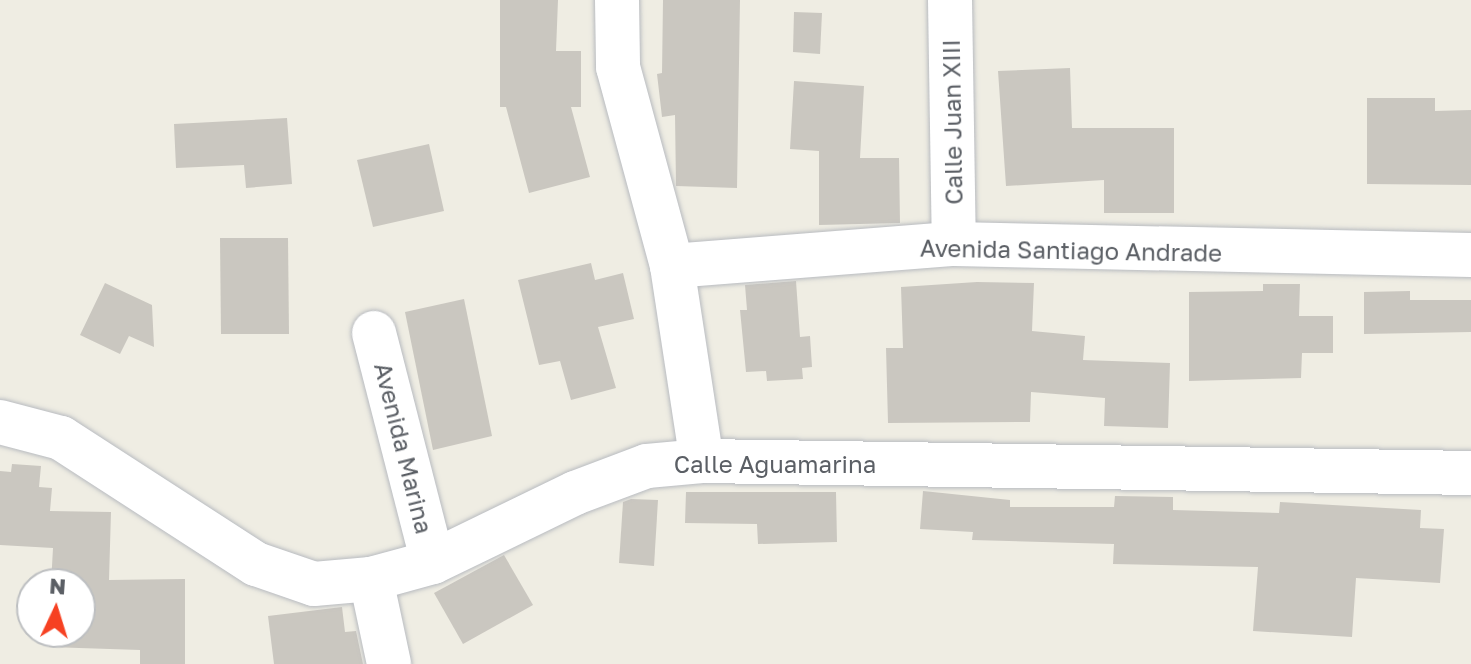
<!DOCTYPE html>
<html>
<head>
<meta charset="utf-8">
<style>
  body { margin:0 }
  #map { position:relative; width:1471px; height:664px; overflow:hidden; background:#efede3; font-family:"Golos Text",sans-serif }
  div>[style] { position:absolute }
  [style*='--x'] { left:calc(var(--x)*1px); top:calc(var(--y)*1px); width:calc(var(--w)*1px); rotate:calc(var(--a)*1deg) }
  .building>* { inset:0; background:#cac7c0 }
  .roads { filter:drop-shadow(0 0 2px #b8bbc0) drop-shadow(0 0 2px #b8bbc0) }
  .minor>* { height:44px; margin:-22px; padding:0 22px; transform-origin:22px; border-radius:22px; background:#fff }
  span { translate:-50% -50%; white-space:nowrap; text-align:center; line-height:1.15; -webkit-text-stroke:6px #fff; paint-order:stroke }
  .street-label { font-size:24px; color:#5b5f65 }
  .north { position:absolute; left:16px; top:568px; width:80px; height:80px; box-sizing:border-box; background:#fff; border:2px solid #bdbfc1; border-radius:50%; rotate:4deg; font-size:22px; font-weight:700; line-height:32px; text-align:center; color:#5b5f65 }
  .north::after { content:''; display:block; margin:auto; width:28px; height:36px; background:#f64122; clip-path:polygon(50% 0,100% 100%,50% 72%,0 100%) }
</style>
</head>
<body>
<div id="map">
  <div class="building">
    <i style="clip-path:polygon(500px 0,558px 0,556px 51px,581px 51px,581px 107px,571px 107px,590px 177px,529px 193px,506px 107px,500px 107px)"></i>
    <i style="clip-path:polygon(663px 0,740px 0,737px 188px,676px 186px,675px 115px,662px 117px,657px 74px,662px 73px)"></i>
    <i style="clip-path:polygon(794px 12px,822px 13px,820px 54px,793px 52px)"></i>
    <i style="clip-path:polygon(1070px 68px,1072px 128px,1174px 128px,1174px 213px,1104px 213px,1104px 180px,1006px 186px,998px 71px)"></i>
    <i style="clip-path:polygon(794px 81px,864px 86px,860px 158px,899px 158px,900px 223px,819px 225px,819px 151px,790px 149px)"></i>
    <i style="clip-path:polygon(1367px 98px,1435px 98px,1435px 111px,1471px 110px,1471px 185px,1367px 184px)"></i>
    <i style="clip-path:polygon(287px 118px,292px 184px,246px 188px,244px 165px,176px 168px,174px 124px)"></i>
    <i style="clip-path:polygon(429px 144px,444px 211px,373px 227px,357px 160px)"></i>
    <i style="clip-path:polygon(220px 238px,288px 238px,289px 334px,221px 334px)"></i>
    <i style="clip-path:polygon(591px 263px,595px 280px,623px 273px,634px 319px,598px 327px,616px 388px,571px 400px,560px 361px,539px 365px,518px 280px)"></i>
    <i style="clip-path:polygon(796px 281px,800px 337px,810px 336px,812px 367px,802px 368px,803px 379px,767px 381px,766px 371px,746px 372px,740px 310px,747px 310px,745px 285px)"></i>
    <i style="clip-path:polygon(977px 282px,1034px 283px,1032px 331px,1085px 336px,1083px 360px,1170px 363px,1168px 428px,1104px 426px,1105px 398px,1031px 392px,1030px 422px,888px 423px,886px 348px,903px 348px,901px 287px)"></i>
    <i style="clip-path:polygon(105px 283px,152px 305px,154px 347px,129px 336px,120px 354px,80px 335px)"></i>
    <i style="clip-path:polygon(1263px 284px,1300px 284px,1299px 316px,1333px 316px,1333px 353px,1302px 353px,1301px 378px,1189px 381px,1189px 292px,1263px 291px)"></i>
    <i style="clip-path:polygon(1410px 291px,1410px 300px,1471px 300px,1471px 332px,1364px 334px,1364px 292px)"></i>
    <i style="clip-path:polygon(464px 299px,492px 436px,433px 450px,405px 312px)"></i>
    <i style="clip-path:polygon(12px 464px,41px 466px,39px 487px,52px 488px,50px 511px,111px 512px,109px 580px,185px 579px,185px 664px,140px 664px,140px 650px,49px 647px,50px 632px,80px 632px,80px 584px,51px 584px,53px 548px,0 545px,0 471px,11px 472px)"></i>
    <i style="clip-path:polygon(923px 491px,1010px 500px,1010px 507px,1114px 507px,1115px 496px,1173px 497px,1173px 510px,1279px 513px,1280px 502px,1421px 510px,1420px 528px,1444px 529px,1440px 583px,1356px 578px,1352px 637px,1253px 631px,1258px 567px,1113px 564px,1114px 544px,972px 540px,973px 532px,920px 529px)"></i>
    <i style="clip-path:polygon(686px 492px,836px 492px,837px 542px,758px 544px,757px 524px,685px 523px)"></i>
    <i style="clip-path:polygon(631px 499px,658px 500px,654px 566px,619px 563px,623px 502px)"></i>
    <i style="clip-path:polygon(504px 555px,533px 605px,463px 644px,434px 593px)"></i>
    <i style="clip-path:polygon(342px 607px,345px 632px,356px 631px,363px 664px,274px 664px,268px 616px)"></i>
  </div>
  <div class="roads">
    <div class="minor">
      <i style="--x:617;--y:0;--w:67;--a:89.1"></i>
      <i style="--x:618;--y:67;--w:206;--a:74.8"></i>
      <i style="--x:672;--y:266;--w:197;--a:81.3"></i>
      <i style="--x:950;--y:0;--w:244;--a:89.1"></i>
      <i style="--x:672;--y:266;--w:283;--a:-4.5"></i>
      <i style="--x:954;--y:244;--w:517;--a:1.22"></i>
      <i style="--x:374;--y:333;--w:236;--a:75.6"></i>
      <i style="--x:0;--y:422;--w:63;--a:14.7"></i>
      <i style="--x:61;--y:438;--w:232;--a:32.9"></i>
      <i style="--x:256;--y:564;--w:61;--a:19"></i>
      <i style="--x:314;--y:584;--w:57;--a:-5"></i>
      <i style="--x:371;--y:579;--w:64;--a:-15.3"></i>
      <i style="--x:433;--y:562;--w:158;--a:-25.9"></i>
      <i style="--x:575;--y:493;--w:77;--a:-20.6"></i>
      <i style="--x:647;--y:466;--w:55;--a:-5.2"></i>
      <i style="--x:702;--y:461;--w:769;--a:0.89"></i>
      <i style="--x:371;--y:579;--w:87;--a:78"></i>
    </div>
  </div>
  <div class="street-label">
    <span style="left:952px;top:122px;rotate:-91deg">Calle Juan XIII</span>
    <span style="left:1071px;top:250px;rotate:1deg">Avenida Santiago Andrade</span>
    <span style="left:404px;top:448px;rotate:76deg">Avenida Marina</span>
    <span style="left:775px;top:464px">Calle Aguamarina</span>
  </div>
  <div class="north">N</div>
</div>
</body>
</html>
